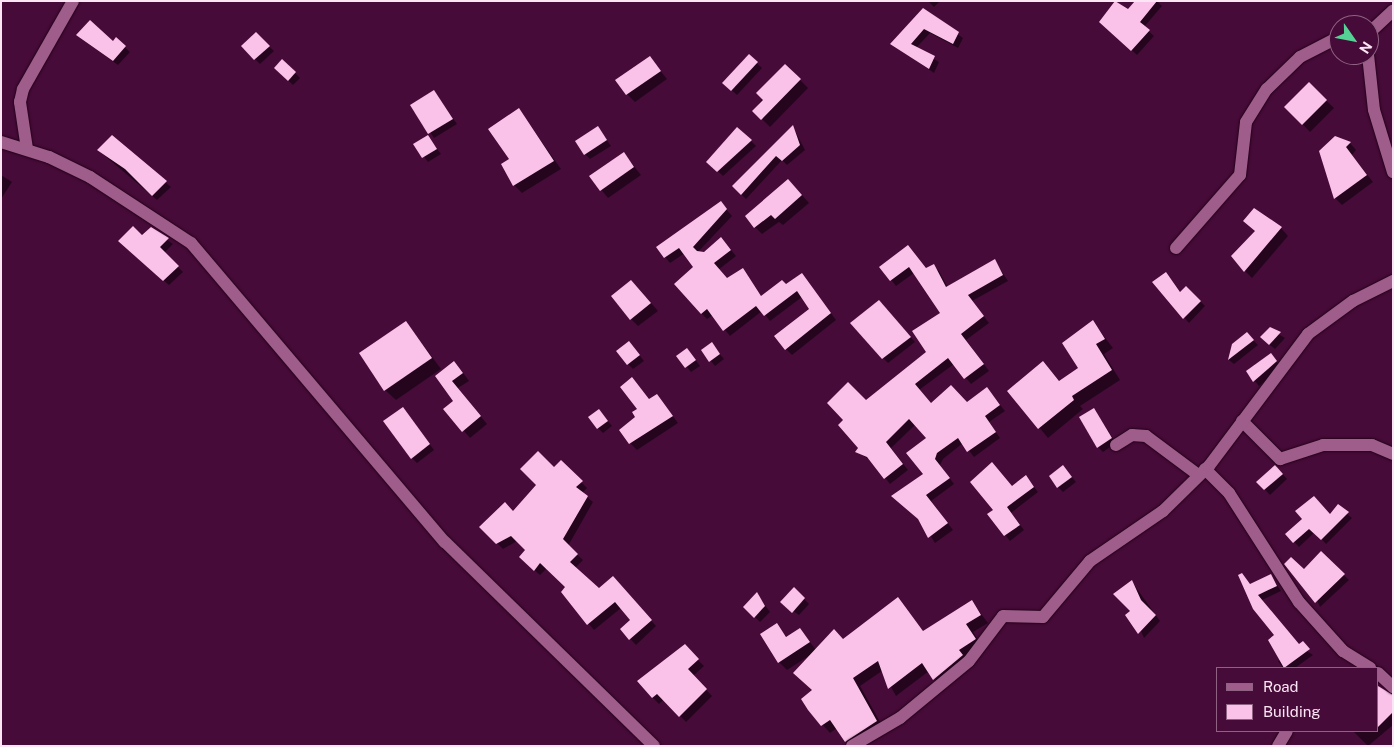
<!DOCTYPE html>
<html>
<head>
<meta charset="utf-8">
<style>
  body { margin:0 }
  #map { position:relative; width:1394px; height:747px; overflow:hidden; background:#460b38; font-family:"Public Sans",sans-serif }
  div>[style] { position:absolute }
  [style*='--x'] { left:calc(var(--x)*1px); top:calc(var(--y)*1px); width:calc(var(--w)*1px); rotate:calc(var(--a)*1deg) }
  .shadow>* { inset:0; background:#0007 }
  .building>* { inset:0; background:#fac2e8 }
  .roads { filter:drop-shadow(0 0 1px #25001c) drop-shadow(0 0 1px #25001c) }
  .minor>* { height:12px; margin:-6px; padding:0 6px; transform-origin:6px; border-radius:6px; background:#9e5d8a }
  span { translate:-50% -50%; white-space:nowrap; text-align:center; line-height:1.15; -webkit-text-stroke:5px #460b38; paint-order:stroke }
  .frame { position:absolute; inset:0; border:2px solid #fce5f4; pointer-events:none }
  .legend { position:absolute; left:1216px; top:667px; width:162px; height:65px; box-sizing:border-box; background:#460b38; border:1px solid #8f6283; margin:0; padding:6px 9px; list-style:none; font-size:15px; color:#fce5f4 }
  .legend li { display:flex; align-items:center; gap:10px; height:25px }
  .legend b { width:25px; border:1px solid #8f6283 }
  .north { position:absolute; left:1329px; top:15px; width:50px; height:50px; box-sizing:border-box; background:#460b38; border:1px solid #8f6283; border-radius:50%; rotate:123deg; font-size:14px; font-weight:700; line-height:20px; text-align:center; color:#fce5f4 }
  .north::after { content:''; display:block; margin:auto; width:18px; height:22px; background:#54d395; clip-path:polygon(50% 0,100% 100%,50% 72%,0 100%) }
</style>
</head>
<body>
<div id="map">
  <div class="shadow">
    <i style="clip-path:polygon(928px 1px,940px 1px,934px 7px)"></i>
    <i style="clip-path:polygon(1137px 1px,1157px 1px,1162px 6px,1144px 27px,1154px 36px,1137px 55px,1101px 22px,1116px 2px,1129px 11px)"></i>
    <i style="clip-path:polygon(923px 9px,963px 38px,958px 48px,930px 33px,916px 48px,939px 62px,934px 73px,892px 44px)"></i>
    <i style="clip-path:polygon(256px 34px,274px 51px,260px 64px,242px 46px)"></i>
    <i style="clip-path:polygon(116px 39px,130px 52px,118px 65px,83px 40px,113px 43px)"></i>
    <i style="clip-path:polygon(749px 56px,762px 68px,737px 95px,724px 83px)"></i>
    <i style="clip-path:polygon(650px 58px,667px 79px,635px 102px,627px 94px)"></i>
    <i style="clip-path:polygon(282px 60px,300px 78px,293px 85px,275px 68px)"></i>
    <i style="clip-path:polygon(785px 65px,808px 88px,770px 127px,754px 111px)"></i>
    <i style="clip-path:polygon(1309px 84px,1334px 108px,1310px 132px,1286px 107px)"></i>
    <i style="clip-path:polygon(434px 91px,457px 124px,434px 138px,412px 106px)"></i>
    <i style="clip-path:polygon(519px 110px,561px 169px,522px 193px,514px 185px)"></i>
    <i style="clip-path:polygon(793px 127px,805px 150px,787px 165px,782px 160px,746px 199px,733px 186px)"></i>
    <i style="clip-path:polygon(598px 128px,611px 146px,590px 159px,585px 154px)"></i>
    <i style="clip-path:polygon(427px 136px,441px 154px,428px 162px,415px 145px)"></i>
    <i style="clip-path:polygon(112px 137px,171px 187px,157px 200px,98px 150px)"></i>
    <i style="clip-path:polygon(751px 141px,756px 146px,723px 176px,708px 162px)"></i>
    <i style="clip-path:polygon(1350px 143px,1356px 150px,1352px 155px,1373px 182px,1342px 205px,1335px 198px,1320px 151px)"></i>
    <i style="clip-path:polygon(624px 154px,641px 175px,608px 198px,591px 177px)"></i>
    <i style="clip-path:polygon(1px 175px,12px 182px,1px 199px)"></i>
    <i style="clip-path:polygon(795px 187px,809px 203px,783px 225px,779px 222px,762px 234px,755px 227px)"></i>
    <i style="clip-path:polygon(726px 209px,732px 216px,698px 252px,704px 253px,721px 238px,736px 256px,718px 270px,727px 280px,742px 270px,762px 297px,802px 275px,836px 320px,792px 355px,786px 349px,810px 310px,802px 297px,770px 321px,762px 311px,730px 336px,713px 315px,707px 319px,701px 313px,695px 267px,685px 253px,670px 263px,665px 257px)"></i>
    <i style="clip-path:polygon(151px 228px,173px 244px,164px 253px,183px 272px,169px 285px,124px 246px)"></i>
    <i style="clip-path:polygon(1281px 228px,1288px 236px,1252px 278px,1245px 271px,1256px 232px)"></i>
    <i style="clip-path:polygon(908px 246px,927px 269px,933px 266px,939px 271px,948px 288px,995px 261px,1008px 281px,972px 301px,989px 323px,966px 340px,989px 371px,971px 384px,954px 364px,919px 390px,931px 404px,967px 404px,987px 389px,1005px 411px,989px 422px,1000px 438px,974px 457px,963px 443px,943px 459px,940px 465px,954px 484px,931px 501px,953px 530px,935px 543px,920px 519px,928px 438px,916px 424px,891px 448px,908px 470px,890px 484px,872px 461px,857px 452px,866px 402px,927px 352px,941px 313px,914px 273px,896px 286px,881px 267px)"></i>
    <i style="clip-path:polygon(1171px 279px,1181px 293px,1186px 287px,1205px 306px,1189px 323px,1154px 283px)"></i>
    <i style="clip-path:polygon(639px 289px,658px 311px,638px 326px,631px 319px)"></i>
    <i style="clip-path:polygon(884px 307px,915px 342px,888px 363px,883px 358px)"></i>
    <i style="clip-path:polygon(406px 322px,441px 369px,396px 400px,385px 390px)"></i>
    <i style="clip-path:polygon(1093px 322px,1113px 348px,1104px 354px,1120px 380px,1080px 406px,1083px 409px,1048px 438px,1009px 391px,1043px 363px,1060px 382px,1080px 368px)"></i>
    <i style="clip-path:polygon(1270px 329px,1285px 338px,1275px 349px,1266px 342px)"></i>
    <i style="clip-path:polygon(1247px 334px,1258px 345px,1234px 364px,1229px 360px,1233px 344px)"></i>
    <i style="clip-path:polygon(711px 344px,724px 359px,715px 366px,702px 350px)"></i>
    <i style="clip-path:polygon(634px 348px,644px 361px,633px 369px,628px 364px)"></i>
    <i style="clip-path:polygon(692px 355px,700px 366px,691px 372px,678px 356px)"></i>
    <i style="clip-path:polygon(1271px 355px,1281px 367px,1259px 386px,1247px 372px)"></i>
    <i style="clip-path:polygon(461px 370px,469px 381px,458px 388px,487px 424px,470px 438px,445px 409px,455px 401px,436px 376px)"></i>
    <i style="clip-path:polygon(632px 378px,650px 400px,657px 395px,678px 423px,637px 450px,630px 443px,638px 409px)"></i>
    <i style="clip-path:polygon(1094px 409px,1116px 443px,1103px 452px,1098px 447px)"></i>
    <i style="clip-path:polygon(599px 410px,612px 426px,603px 433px,598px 428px)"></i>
    <i style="clip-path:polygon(407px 414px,434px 450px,417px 463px,412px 458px)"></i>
    <i style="clip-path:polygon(561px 462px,587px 488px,582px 493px,593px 502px,568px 546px,583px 560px,575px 568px,599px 590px,619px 584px,656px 626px,636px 645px,621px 629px,631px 620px,621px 608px,594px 630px,562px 592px,567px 587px,547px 568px,540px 575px,526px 563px,527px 550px,517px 541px,503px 549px,481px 527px,514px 513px)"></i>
    <i style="clip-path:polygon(1063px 467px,1076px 482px,1063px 492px,1058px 487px)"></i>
    <i style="clip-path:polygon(1282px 473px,1287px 479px,1270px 495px,1258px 482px)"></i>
    <i style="clip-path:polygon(1026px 477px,1038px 492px,1011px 513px,1024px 530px,1010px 541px,989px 515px)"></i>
    <i style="clip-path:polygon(1338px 506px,1352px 518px,1326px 544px,1315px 532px,1299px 547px,1287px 534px,1330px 516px)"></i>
    <i style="clip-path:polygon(1321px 553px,1349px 580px,1320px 607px,1304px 571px)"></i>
    <i style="clip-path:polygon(1271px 576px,1281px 591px,1262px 600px,1299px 646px,1313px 655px,1295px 668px,1283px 668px,1278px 661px,1283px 658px,1276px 636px,1251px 585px)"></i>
    <i style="clip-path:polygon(1132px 582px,1160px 621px,1144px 638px,1132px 611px)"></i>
    <i style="clip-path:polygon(794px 589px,809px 604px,799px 615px,787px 607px)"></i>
    <i style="clip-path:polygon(757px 594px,770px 612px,760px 622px,745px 607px)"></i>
    <i style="clip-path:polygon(898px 599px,924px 632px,972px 602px,988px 623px,973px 632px,983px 647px,942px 687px,929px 671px,896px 696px,882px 671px,860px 686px,884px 729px,850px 746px,837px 728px,830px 733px,809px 709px,814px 691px,812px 654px,787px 670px,779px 662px,776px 625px,787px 637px,800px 629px,816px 650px,843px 640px)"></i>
    <i style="clip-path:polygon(690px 652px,704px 666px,693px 676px,712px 696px,686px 722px,664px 699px,659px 704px,653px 698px)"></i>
    <i style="clip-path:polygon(1378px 687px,1393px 699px,1393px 725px,1368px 746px,1353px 731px,1378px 731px)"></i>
  </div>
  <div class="building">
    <i style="clip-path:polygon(1115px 1px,1128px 9px,1135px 1px,1157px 1px,1140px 22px,1150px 30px,1131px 51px,1099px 22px)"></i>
    <i style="clip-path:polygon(923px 8px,959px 32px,953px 44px,924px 29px,911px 44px,935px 56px,929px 69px,890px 44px)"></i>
    <i style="clip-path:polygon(90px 20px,113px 41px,116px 37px,126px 46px,113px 61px,76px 35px)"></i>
    <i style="clip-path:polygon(256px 32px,270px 46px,254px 60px,241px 46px)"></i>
    <i style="clip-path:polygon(749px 54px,758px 62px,731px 91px,722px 83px)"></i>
    <i style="clip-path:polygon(650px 56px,661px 71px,626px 95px,615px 80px)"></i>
    <i style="clip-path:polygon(282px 59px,296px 72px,288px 81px,274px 68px)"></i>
    <i style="clip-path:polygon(785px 64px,801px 79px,761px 120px,752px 111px,763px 100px,756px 93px)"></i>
    <i style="clip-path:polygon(1309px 82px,1327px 100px,1302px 125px,1284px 107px)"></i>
    <i style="clip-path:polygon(434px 90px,453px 119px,428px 134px,410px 105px)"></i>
    <i style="clip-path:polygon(519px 108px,554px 161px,513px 186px,501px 164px,509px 159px,488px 129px)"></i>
    <i style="clip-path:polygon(793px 125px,800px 145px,782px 161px,776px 156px,741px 195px,732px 186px)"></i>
    <i style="clip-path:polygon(598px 126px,607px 140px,584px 155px,575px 141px)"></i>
    <i style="clip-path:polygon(737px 127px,752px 140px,717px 172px,706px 162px)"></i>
    <i style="clip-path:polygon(112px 135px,167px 181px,152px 196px,125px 169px,97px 150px)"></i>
    <i style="clip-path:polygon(428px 135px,437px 149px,422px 158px,413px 144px)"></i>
    <i style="clip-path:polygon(1335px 136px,1351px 142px,1346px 147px,1367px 175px,1334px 199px,1319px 151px)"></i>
    <i style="clip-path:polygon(624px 152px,634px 167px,600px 191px,589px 176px)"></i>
    <i style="clip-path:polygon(788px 179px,802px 195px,775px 219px,771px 215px,754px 228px,745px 216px)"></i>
    <i style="clip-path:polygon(721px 201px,727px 209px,693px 247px,697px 251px,704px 252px,721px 237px,731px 250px,714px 263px,727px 278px,743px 268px,761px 296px,782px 280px,786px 284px,802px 273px,831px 313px,785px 350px,774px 336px,809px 309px,797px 291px,764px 316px,756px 306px,723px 331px,707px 309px,701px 314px,674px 284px,693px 267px,679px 248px,664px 258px,656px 247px)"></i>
    <i style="clip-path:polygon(1254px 208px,1282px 227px,1244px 272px,1231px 256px,1255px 231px,1243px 221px)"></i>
    <i style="clip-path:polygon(133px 226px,142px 235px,151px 227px,169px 238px,160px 247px,179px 266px,163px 281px,118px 241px)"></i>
    <i style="clip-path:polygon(908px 245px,926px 268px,934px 264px,946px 287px,995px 259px,1003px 275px,968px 295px,984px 316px,961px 334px,984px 364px,964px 379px,948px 358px,915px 384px,931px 403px,951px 385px,967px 402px,987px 387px,1000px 405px,985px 416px,996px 432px,967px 452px,958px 438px,937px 453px,935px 459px,950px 478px,926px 495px,948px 523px,928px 538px,918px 519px,891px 496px,923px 474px,906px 453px,926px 438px,909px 419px,886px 442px,903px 464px,884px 479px,867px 457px,855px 452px,858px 448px,838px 425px,843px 420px,827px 403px,848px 382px,866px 400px,926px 352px,912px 331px,940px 313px,909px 267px,890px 281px,879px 267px)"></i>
    <i style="clip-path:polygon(1166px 272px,1180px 292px,1186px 286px,1201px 301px,1183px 319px,1152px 282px)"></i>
    <i style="clip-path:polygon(631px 280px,651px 303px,630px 320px,611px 296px)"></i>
    <i style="clip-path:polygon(879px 300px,911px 337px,882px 359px,850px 323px)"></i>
    <i style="clip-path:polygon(1093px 320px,1105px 339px,1096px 344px,1112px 370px,1072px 396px,1074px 400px,1038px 429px,1007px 391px,1043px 361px,1059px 381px,1078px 368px,1062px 343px)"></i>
    <i style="clip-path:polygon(406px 321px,432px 358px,384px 391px,359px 353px)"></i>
    <i style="clip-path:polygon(1270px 327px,1281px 332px,1269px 345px,1260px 337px)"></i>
    <i style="clip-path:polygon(1247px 332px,1254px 340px,1228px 360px,1232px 344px)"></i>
    <i style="clip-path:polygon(629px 341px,640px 355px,627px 365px,616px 351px)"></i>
    <i style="clip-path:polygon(712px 342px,720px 354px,709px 362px,701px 350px)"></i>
    <i style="clip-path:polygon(687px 348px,696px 360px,685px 368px,676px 356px)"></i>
    <i style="clip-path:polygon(1271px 353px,1277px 361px,1253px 382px,1246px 371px)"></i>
    <i style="clip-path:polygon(454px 361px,463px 373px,452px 381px,481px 416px,462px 432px,443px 409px,453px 401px,435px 376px)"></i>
    <i style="clip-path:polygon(632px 377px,649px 399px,657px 394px,673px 416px,629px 444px,619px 430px,635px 417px,632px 412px,637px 409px,620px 387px)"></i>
    <i style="clip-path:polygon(403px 407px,430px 444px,411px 459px,383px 421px)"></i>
    <i style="clip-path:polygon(1094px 408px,1112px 438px,1097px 448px,1079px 417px)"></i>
    <i style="clip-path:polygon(599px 409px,608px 421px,597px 429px,588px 417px)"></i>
    <i style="clip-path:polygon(538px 451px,554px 467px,561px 460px,583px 481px,576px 487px,588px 496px,563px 539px,578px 554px,570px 562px,599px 588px,613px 576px,652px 620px,629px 640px,620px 629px,630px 620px,615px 602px,587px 625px,561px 592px,565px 587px,540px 563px,534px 571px,519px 557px,525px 550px,511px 536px,496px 544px,479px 527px,505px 502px,513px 511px,536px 485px,520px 469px)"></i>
    <i style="clip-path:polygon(992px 462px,1012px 486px,1026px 475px,1034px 487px,1007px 507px,1020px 525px,1004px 536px,987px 514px,993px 510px,970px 482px)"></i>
    <i style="clip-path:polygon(1063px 465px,1072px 477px,1057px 488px,1049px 476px)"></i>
    <i style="clip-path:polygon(1275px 465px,1283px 474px,1264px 490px,1256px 482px)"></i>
    <i style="clip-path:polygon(1314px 496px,1330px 514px,1338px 504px,1349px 512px,1321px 540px,1309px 529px,1293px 543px,1285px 534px,1302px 519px,1295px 511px)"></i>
    <i style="clip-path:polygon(1321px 551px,1345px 574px,1315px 603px,1284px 564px,1291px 557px,1304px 569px)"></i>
    <i style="clip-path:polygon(1242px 573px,1250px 584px,1271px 574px,1277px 586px,1258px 595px,1299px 644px,1303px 641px,1310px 649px,1284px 668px,1268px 640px,1274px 635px,1253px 609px,1238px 575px)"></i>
    <i style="clip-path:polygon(1132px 580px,1141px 600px,1156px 615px,1138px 634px,1125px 615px,1130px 611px,1113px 594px)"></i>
    <i style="clip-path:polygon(794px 587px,805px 598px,792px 613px,780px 602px)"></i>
    <i style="clip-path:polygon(757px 592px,765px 606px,754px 618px,743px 607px)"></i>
    <i style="clip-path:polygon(898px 597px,923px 631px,972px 600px,981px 615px,966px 624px,976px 639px,959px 650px,963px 655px,933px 680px,922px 663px,888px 689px,878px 661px,853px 678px,877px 721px,845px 742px,830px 720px,821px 726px,808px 710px,801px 699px,812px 690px,793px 673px,834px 629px,843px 639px)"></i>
    <i style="clip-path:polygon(777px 623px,786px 637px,800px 628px,810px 642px,778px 663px,760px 634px)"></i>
    <i style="clip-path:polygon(685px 644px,699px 659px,688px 669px,707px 689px,679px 717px,657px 694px,652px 698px,637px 681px)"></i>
    <i style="clip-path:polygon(1378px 686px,1393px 695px,1393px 712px,1378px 727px)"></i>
  </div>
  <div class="roads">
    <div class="minor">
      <i style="--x:1369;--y:33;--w:33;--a:-43"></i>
      <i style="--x:1368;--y:55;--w:55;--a:83.8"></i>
      <i style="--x:1374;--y:110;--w:65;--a:73"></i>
      <i style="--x:1;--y:142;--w:50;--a:17.4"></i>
      <i style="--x:49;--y:157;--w:46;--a:26"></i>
      <i style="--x:90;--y:177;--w:121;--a:33.2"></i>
      <i style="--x:191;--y:243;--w:392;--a:49.7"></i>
      <i style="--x:445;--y:542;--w:292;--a:44.3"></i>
      <i style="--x:27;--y:149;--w:48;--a:-98.5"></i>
      <i style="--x:20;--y:102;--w:13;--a:-77"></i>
      <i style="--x:23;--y:89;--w:101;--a:-60.4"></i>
      <i style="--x:1176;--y:248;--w:97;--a:-48.8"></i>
      <i style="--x:1240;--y:175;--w:53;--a:-83.5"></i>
      <i style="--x:1246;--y:122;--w:39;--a:-58"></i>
      <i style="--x:1267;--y:89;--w:46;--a:-44.1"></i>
      <i style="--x:1300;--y:57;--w:44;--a:-27.1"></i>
      <i style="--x:1242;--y:421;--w:54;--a:45"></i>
      <i style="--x:1280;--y:459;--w:45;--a:-18"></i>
      <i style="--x:1323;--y:445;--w:49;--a:0"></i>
      <i style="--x:1372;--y:445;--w:23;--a:23"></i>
      <i style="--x:1116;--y:445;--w:19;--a:-32"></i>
      <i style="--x:1132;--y:435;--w:14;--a:4"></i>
      <i style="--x:1146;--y:436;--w:64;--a:36.7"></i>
      <i style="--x:1205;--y:469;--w:34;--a:45"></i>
      <i style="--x:1229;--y:493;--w:130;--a:57.3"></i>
      <i style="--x:1299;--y:602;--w:66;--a:48.1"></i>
      <i style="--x:1343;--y:651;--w:32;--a:32"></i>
      <i style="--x:1378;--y:673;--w:21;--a:43"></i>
      <i style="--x:852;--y:746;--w:56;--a:-30.3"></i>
      <i style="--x:900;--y:718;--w:89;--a:-39.6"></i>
      <i style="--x:969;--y:661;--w:56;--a:-52.9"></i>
      <i style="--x:1003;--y:616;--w:40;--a:1.4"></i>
      <i style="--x:1043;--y:617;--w:73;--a:-50"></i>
      <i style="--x:1090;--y:561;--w:88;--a:-34.4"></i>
      <i style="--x:1163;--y:511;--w:64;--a:-44.4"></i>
      <i style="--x:1209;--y:466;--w:165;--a:-53.1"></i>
      <i style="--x:1308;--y:334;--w:56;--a:-36.3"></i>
      <i style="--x:1353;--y:301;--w:45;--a:-26.6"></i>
      <i style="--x:1278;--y:746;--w:17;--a:-59"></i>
    </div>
  </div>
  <div class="frame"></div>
  <ul class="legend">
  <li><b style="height:6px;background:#9e5d8a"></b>Road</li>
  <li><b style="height:14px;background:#fac2e8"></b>Building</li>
  </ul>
  <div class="north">N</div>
</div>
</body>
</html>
